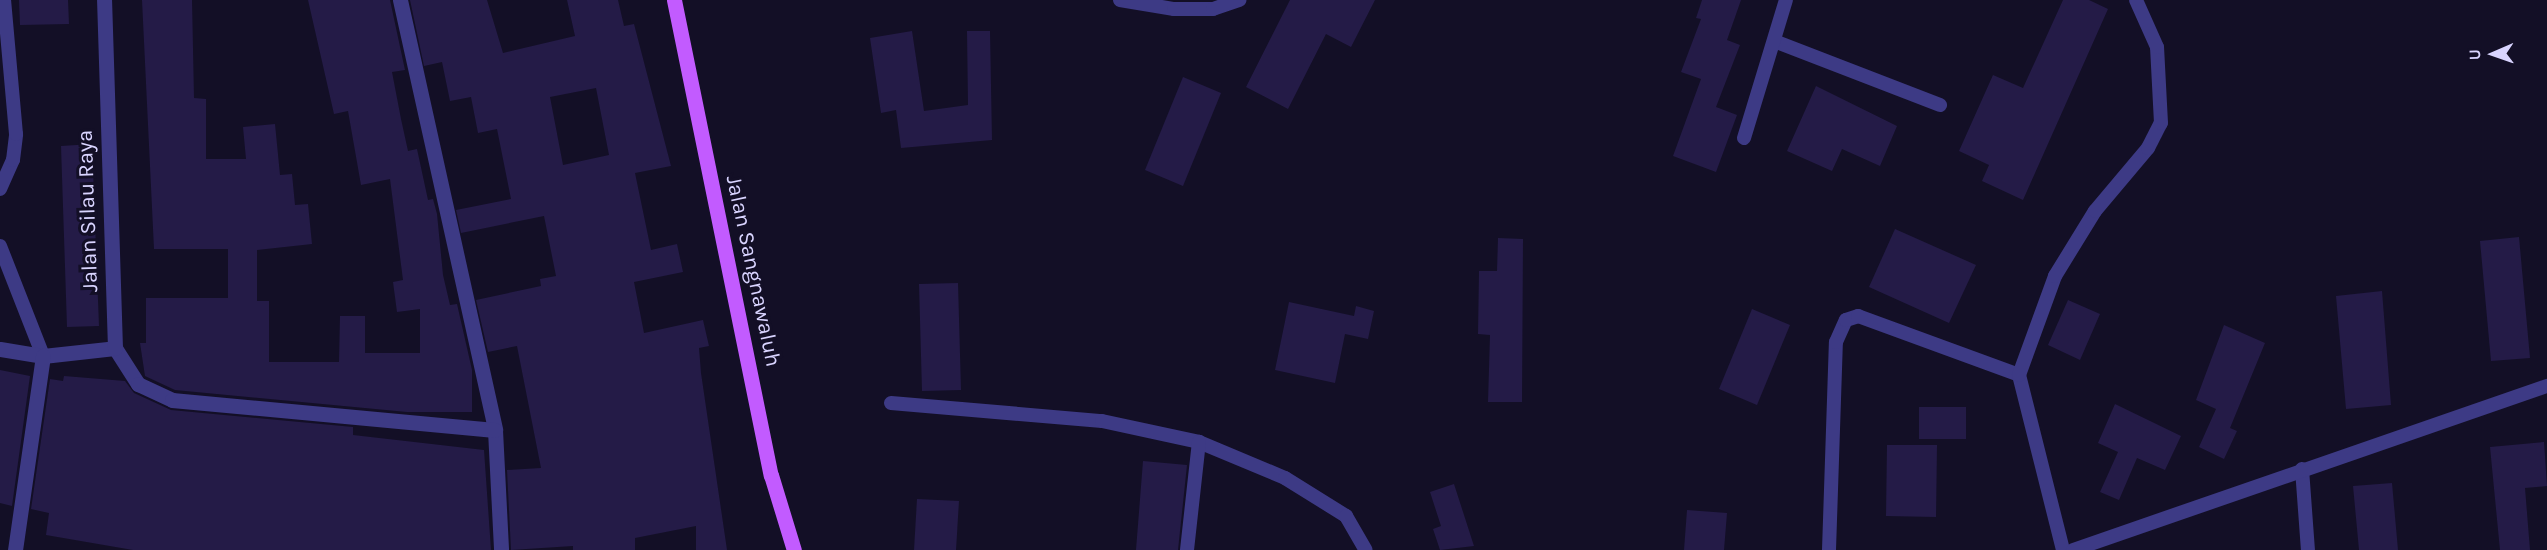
<!DOCTYPE html>
<html>
<head>
<meta charset="utf-8">
<style>
  body { margin:0 }
  #map { position:relative; width:2547px; height:550px; overflow:hidden; background:#130f26; font-family:Karla,sans-serif }
  div>[style] { position:absolute }
  [style*='--x'] { left:calc(var(--x)*1px); top:calc(var(--y)*1px); width:calc(var(--w)*1px); rotate:calc(var(--a)*1deg) }
  .building>* { inset:0; background:#241b47 }
  .lane>* { height:14px; margin:-7px; padding:0 7px; transform-origin:7px; border-radius:7px; background:#3d3a85 }
  .street>* { height:15px; margin:-7.5px; padding:0 7.5px; transform-origin:7.5px; border-radius:7.5px; background:#3d3a85 }
  .primary>* { height:15px; margin:-7.5px; padding:0 7.5px; transform-origin:7.5px; border-radius:7.5px; background:#c25bff }
  span { translate:-50% -50%; white-space:nowrap; text-align:center; line-height:1.15; -webkit-text-stroke:6px #130f26; paint-order:stroke }
  .street-label { font-size:22px; color:#d9d4ff }
  .north { position:absolute; left:2463px; top:24px; width:60px; height:60px; -webkit-text-stroke:4px #130f26; paint-order:stroke; rotate:268deg; font-size:16px; font-weight:700; line-height:24px; text-align:center; color:#d9d4ff }
  .north::after { content:''; display:block; margin:auto; width:21px; height:27px; background:#d9d4ff; clip-path:polygon(50% 0,100% 100%,50% 72%,0 100%) }
</style>
</head>
<body>
<div id="map">
  <div class="building">
    <i style="clip-path:polygon(19px 0,68px 0,69px 24px,20px 25px)"></i>
    <i style="clip-path:polygon(142px 0,192px 0,194px 98px,206px 99px,206px 159px,246px 159px,243px 127px,275px 124px,280px 175px,292px 174px,295px 205px,308px 204px,312px 244px,257px 250px,257px 301px,269px 301px,269px 362px,339px 362px,340px 316px,365px 316px,365px 353px,420px 353px,420px 309px,397px 312px,393px 282px,403px 280px,390px 179px,361px 185px,348px 111px,334px 114px,308px 0,390px 0,405px 70px,392px 72px,401px 119px,408px 151px,417px 149px,428px 200px,433px 199px,437px 214px,443px 275px,450px 305px,457px 304px,472px 370px,472px 412px,407px 412px,175px 390px,145px 376px,140px 343px,146px 343px,146px 298px,228px 298px,228px 249px,154px 249px)"></i>
    <i style="clip-path:polygon(evenodd,410px 0,487px 0,503px 53px,575px 36px,567px 0,618px 0,624px 26px,634px 24px,671px 166px,635px 173px,651px 250px,677px 244px,683px 272px,634px 282px,644px 333px,703px 320px,709px 346px,699px 348px,701px 373px,727px 550px,696px 550px,696px 526px,635px 538px,635px 550px,573px 550px,573px 546px,511px 550px,507px 470px,541px 468px,517px 346px,488px 352px,476px 300px,541px 286px,540px 279px,556px 276px,544px 216px,461px 233px,456px 210px,511px 199px,497px 129px,478px 133px,471px 97px,450px 101px,442px 62px,424px 66px,410px 0,596px 88px,609px 155px,563px 165px,550px 97px,596px 88px)"></i>
    <i style="clip-path:polygon(1290px 0,1375px 0,1351px 47px,1326px 34px,1288px 109px,1246px 87px)"></i>
    <i style="clip-path:polygon(1702px 0,1741px 0,1727px 40px,1740px 45px,1716px 107px,1737px 115px,1716px 172px,1673px 156px,1701px 79px,1681px 72px,1701px 19px,1696px 18px)"></i>
    <i style="clip-path:polygon(2063px 0,2089px 0,2108px 9px,2023px 200px,1982px 181px,1989px 165px,1959px 151px,1993px 75px,2023px 88px)"></i>
    <i style="clip-path:polygon(912px 31px,924px 111px,968px 105px,967px 31px,990px 31px,992px 140px,901px 148px,896px 110px,881px 113px,870px 38px)"></i>
    <i style="clip-path:polygon(1183px 77px,1221px 93px,1183px 186px,1145px 170px)"></i>
    <i style="clip-path:polygon(1816px 86px,1897px 126px,1880px 166px,1842px 149px,1832px 171px,1787px 151px)"></i>
    <i style="clip-path:polygon(92px 144px,99px 326px,67px 327px,61px 146px)"></i>
    <i style="clip-path:polygon(1895px 229px,1976px 265px,1949px 323px,1869px 287px)"></i>
    <i style="clip-path:polygon(2519px 237px,2530px 358px,2491px 361px,2480px 241px)"></i>
    <i style="clip-path:polygon(1498px 238px,1523px 239px,1522px 402px,1488px 402px,1490px 335px,1478px 334px,1479px 271px,1497px 271px)"></i>
    <i style="clip-path:polygon(958px 283px,961px 390px,922px 391px,919px 284px)"></i>
    <i style="clip-path:polygon(2382px 291px,2391px 405px,2346px 409px,2336px 296px)"></i>
    <i style="clip-path:polygon(2068px 300px,2100px 314px,2080px 360px,2048px 345px)"></i>
    <i style="clip-path:polygon(1289px 302px,1354px 316px,1356px 306px,1374px 311px,1368px 339px,1345px 334px,1335px 383px,1275px 370px)"></i>
    <i style="clip-path:polygon(1752px 309px,1790px 325px,1757px 405px,1719px 389px)"></i>
    <i style="clip-path:polygon(2224px 325px,2265px 343px,2230px 428px,2237px 431px,2224px 459px,2199px 447px,2216px 409px,2196px 400px)"></i>
    <i style="clip-path:polygon(0 370px,30px 376px,12px 506px,0 503px)"></i>
    <i style="clip-path:polygon(64px 376px,125px 381px,134px 393px,171px 410px,353px 427px,353px 435px,484px 450px,491px 550px,133px 550px,46px 535px,49px 513px,31px 509px,50px 379px,63px 381px)"></i>
    <i style="clip-path:polygon(2115px 404px,2181px 436px,2165px 470px,2137px 458px,2119px 500px,2100px 492px,2118px 452px,2098px 443px)"></i>
    <i style="clip-path:polygon(1919px 407px,1966px 407px,1966px 439px,1919px 439px)"></i>
    <i style="clip-path:polygon(2544px 442px,2547px 486px,2525px 488px,2530px 550px,2500px 550px,2490px 447px)"></i>
    <i style="clip-path:polygon(1887px 445px,1937px 445px,1936px 517px,1886px 516px)"></i>
    <i style="clip-path:polygon(1143px 461px,1187px 465px,1178px 550px,1136px 550px)"></i>
    <i style="clip-path:polygon(2392px 483px,2398px 550px,2359px 550px,2353px 486px)"></i>
    <i style="clip-path:polygon(1454px 484px,1474px 546px,1440px 550px,1433px 529px,1441px 526px,1430px 492px)"></i>
    <i style="clip-path:polygon(917px 499px,959px 501px,956px 550px,914px 550px)"></i>
    <i style="clip-path:polygon(1687px 510px,1727px 513px,1724px 550px,1684px 550px)"></i>
  </div>
  <div class="lane">
    <i style="--x:1120;--y:0;--w:55;--a:9.5"></i>
    <i style="--x:1174;--y:9;--w:39;--a:0"></i>
    <i style="--x:1213;--y:9;--w:28;--a:-19"></i>
    <i style="--x:1774;--y:41;--w:178;--a:21.1"></i>
    <i style="--x:1744;--y:138;--w:144;--a:-73.1"></i>
    <i style="--x:0;--y:189;--w:32;--a:-66"></i>
    <i style="--x:13;--y:160;--w:26;--a:-83"></i>
    <i style="--x:16;--y:134;--w:135;--a:-95.1"></i>
    <i style="--x:0;--y:246;--w:118;--a:68.6"></i>
    <i style="--x:891;--y:403;--w:212;--a:4.9"></i>
    <i style="--x:1102;--y:421;--w:99;--a:12.2"></i>
    <i style="--x:1199;--y:442;--w:93;--a:22.7"></i>
    <i style="--x:1285;--y:478;--w:72;--a:31.9"></i>
    <i style="--x:1346;--y:516;--w:39;--a:60"></i>
    <i style="--x:2302;--y:469;--w:81;--a:85.8"></i>
    <i style="--x:1187;--y:550;--w:109;--a:-83.7"></i>
    <i style="--x:1829;--y:550;--w:208;--a:-88.1"></i>
    <i style="--x:1836;--y:342;--w:24;--a:-66"></i>
    <i style="--x:1846;--y:320;--w:13;--a:-18"></i>
    <i style="--x:1858;--y:316;--w:171;--a:20.1"></i>
    <i style="--x:2063;--y:550;--w:180;--a:-104.1"></i>
    <i style="--x:2019;--y:375;--w:105;--a:-70"></i>
    <i style="--x:2055;--y:276;--w:76;--a:-58.4"></i>
    <i style="--x:2095;--y:211;--w:82;--a:-49.9"></i>
    <i style="--x:2148;--y:148;--w:28;--a:-63"></i>
    <i style="--x:2161;--y:123;--w:76;--a:-93"></i>
    <i style="--x:2157;--y:47;--w:51;--a:-114.1"></i>
    <i style="--x:2073;--y:550;--w:502;--a:-19.09"></i>
  </div>
  <div class="street">
    <i style="--x:400;--y:0;--w:440;--a:77.5"></i>
    <i style="--x:495;--y:430;--w:120;--a:87.1"></i>
    <i style="--x:115;--y:348;--w:43;--a:57.4"></i>
    <i style="--x:138;--y:384;--w:38;--a:25"></i>
    <i style="--x:172;--y:400;--w:324;--a:5.3"></i>
    <i style="--x:0;--y:349;--w:44;--a:9.2"></i>
    <i style="--x:43;--y:356;--w:72;--a:-6.3"></i>
    <i style="--x:115;--y:348;--w:348;--a:-91.8"></i>
    <i style="--x:15;--y:550;--w:196;--a:-81.8"></i>
  </div>
  <div class="primary">
    <i style="--x:674;--y:0;--w:485;--a:78.5"></i>
    <i style="--x:771;--y:475;--w:78;--a:73"></i>
  </div>
  <div class="street-label">
    <span style="left:88px;top:211px;rotate:-92deg">Jalan Silau Raya</span>
    <span style="left:753px;top:271px;rotate:78deg">Jalan Sangnawaluh</span>
  </div>
  <div class="north">U</div>
</div>
</body>
</html>
